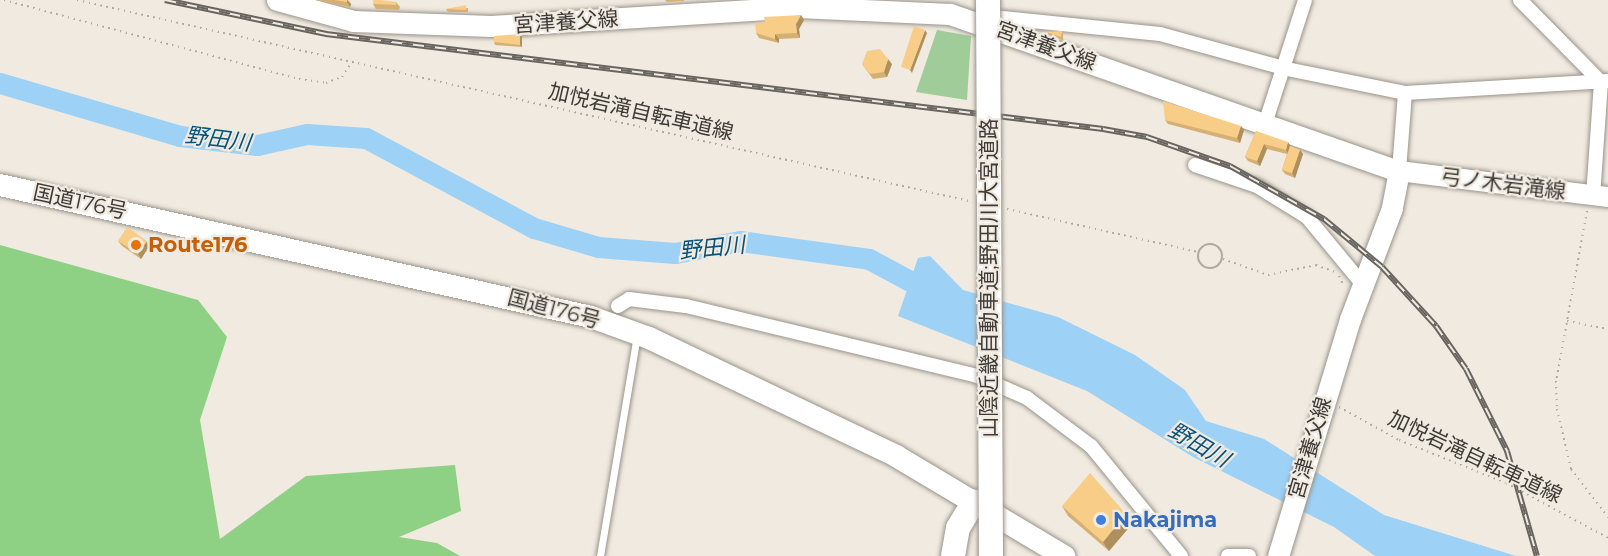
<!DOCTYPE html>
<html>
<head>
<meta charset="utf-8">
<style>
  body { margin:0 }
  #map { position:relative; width:1608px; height:556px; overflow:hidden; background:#f0eae0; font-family:Montserrat,"Noto Sans JP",sans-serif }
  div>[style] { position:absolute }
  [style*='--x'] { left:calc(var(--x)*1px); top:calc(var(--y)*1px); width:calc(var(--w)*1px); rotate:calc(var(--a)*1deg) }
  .green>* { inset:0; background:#9fcc98 }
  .forest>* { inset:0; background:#8ed184 }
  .water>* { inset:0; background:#9dd1f6 }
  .river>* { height:21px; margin:-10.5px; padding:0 10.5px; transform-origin:10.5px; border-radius:10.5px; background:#9dd1f6 }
  .path>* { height:2px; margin-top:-1px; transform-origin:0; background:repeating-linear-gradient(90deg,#aea9a1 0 1.5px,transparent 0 6px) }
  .path>.ring { margin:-1px; padding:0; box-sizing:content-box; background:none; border:2px solid #aea9a1; border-radius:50% }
  .roads { filter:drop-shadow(0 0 2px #99938a) drop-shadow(0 0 2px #99938a) }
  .service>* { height:7px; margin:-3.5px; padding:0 3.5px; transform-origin:3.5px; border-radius:3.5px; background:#fff }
  .minor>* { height:14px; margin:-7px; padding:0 7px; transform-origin:7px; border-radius:7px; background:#fff }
  .secondary>* { height:20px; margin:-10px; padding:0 10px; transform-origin:10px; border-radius:10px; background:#fff }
  .primary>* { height:21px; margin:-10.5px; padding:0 10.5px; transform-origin:10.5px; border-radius:10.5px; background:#fff }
  .trunk>* { height:22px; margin:-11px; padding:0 11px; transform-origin:11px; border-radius:11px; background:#fff }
  .motorway>* { height:24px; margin:-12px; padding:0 12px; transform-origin:12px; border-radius:12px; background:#fff }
  .rail>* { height:6px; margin-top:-3px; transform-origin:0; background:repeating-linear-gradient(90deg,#f0eae0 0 11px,#68645f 0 22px); box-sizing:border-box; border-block:2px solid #68645f }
  .bridges { filter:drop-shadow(0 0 2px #99938a) drop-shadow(0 0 2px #99938a) }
  .motorway-bridge>* { height:24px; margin:-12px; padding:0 12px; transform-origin:12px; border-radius:12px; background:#fff }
  .wall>* { inset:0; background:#d5b074 }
  .shaded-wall>* { inset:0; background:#ae905e }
  .building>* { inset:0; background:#f8cd87 }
  .dots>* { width:16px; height:16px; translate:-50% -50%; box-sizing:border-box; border:3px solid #f0eae0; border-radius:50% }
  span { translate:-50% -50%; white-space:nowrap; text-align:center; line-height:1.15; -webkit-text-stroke:4.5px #f0eae0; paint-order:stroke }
  .street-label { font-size:21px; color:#3e3b37 }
  .food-label { font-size:21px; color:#c56008; font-weight:700 }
  .left { translate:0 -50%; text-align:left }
  .shop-label { font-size:21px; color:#366cbe; font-weight:700 }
  .water-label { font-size:22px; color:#07527a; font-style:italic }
</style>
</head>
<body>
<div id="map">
  <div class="green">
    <i style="clip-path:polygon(937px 30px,971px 36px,967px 100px,916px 92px)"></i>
  </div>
  <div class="forest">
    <i style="clip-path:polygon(0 245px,198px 300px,227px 337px,200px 420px,220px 539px,306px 476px,455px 465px,461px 511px,399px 537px,437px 543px,460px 556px,0 556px)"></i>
  </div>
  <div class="water">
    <i style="clip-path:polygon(930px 256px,963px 290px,1058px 317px,1135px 355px,1185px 390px,1206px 421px,1264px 439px,1384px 515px,1516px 556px,1375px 556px,1334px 527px,1193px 457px,1087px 391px,898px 316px,918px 258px)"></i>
  </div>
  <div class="river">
    <i style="--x:0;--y:83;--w:188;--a:16.4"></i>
    <i style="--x:180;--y:136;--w:78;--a:6.7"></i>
    <i style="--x:257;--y:145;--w:51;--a:-12.4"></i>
    <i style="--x:307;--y:134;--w:59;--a:3.9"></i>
    <i style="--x:366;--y:138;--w:191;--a:28.2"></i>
    <i style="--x:534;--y:228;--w:67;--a:16.5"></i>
    <i style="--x:598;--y:247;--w:77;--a:4.5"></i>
    <i style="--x:675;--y:253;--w:66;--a:-10.5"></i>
    <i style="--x:740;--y:241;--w:130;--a:7.9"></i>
    <i style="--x:869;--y:259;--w:74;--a:28.3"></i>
  </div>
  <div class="path">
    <i style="--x:4;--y:0;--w:305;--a:15"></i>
    <i style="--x:299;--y:79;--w:27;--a:8"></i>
    <i style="--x:326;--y:83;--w:17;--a:-21"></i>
    <i style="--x:342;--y:77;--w:17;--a:-57"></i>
    <i style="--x:77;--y:0;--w:918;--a:12.7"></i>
    <i style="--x:1007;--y:209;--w:196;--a:12.7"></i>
    <i style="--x:1587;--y:211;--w:173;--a:100.3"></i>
    <i style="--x:1556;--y:381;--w:28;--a:88"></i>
    <i style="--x:1557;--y:409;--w:62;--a:76.9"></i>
    <i style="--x:1571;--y:469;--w:61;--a:52.4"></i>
    <i class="ring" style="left:1198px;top:244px;width:22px;height:22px"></i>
    <i style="--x:1223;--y:259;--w:48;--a:19.6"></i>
    <i style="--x:1268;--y:275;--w:49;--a:-11.8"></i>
    <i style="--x:1316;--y:265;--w:20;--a:20"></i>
    <i style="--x:1339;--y:276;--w:12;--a:66"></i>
    <i style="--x:1567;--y:321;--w:42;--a:11"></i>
    <i style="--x:1339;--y:407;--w:68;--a:28.8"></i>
    <i style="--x:1399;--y:440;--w:115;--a:21.9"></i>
    <i style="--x:1506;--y:483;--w:116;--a:28.3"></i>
  </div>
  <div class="roads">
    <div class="service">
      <i style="--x:600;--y:556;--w:223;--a:-80.5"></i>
    </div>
    <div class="minor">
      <i style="--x:1520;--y:0;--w:115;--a:45.4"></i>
      <i style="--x:1601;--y:82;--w:114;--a:94"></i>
      <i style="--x:983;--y:16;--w:178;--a:5.8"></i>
      <i style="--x:1160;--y:34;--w:132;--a:15.4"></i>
      <i style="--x:1287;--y:69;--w:120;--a:11.5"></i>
      <i style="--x:1405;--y:93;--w:203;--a:-3.4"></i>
      <i style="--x:1265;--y:124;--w:130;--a:-72.1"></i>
      <i style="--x:1195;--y:165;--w:65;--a:18.7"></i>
      <i style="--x:1257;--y:186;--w:59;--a:31.8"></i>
      <i style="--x:1307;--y:217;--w:91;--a:50.4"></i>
      <i style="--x:1399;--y:171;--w:78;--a:-85.6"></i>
      <i style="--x:618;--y:306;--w:13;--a:-32"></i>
      <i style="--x:629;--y:299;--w:57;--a:7"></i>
      <i style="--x:686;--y:306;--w:299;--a:13.5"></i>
      <i style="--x:977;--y:376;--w:55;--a:23.7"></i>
      <i style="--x:1027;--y:398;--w:80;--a:36.9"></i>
      <i style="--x:1091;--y:446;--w:142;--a:50.7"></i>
      <i style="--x:1228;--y:556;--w:21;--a:0"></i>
    </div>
    <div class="secondary">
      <i style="--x:1399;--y:171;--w:211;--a:7.1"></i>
    </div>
    <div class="primary">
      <i style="--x:277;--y:0;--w:79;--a:15.4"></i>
      <i style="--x:353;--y:21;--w:138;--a:2.1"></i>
      <i style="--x:491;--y:26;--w:308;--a:-3.5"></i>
      <i style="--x:798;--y:7;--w:152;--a:2.6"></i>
      <i style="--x:950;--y:14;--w:476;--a:19.3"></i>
      <i style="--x:1399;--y:171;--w:38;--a:101"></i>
      <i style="--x:1392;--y:208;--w:119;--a:110.7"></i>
      <i style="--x:1350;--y:319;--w:248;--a:106.9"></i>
    </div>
    <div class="trunk">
      <i style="--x:0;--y:185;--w:606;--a:12.59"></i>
      <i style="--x:591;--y:317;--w:62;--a:19.9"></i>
      <i style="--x:649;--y:338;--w:274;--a:25.5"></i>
      <i style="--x:896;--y:456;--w:196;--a:30.8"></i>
    </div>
    <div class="motorway">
      <i style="--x:953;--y:556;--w:28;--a:-80"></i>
      <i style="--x:958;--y:528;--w:31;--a:-59"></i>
    </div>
  </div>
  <div class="rail">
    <i style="--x:165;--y:0;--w:165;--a:11.9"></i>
    <i style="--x:326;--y:34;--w:783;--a:6.97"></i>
    <i style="--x:1103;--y:129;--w:45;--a:10.3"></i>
    <i style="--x:1147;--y:137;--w:88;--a:19.3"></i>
    <i style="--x:1230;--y:166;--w:108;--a:29.4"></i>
    <i style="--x:1324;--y:219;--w:75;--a:39.6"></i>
    <i style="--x:1382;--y:267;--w:80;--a:47.5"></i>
    <i style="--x:1436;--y:326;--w:52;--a:55.1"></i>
    <i style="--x:1466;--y:369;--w:92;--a:63.4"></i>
    <i style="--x:1507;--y:451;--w:109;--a:74.1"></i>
  </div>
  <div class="bridges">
    <div class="motorway-bridge">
      <i style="--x:988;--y:0;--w:556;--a:89.69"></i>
    </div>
  </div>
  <div class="wall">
    <i style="clip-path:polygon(316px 0,348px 0,351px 4px,350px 7px)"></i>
    <i style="clip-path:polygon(665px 0,684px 0,684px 1px,667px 2px)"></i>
    <i style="clip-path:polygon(396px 2px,400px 7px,399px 10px,376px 9px,373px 4px)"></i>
    <i style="clip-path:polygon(468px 8px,468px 12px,448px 12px,446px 9px)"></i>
    <i style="clip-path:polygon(801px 15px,804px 20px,799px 29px,800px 38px,779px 39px,779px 43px,759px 38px,756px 33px,765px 22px)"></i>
    <i style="clip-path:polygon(1045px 32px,1063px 33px,1063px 40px,1046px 34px)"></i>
    <i style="clip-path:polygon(522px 37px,522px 47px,495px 45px,494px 42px)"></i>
    <i style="clip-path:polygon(862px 64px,892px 64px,887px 77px,873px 79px)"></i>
    <i style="clip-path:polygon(1165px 120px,1241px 126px,1244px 130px,1240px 143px,1168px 124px)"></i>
    <i style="clip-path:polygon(1256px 131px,1300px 150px,1303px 154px,1295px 178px,1285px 174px,1282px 170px,1287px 154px,1267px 149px,1260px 166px,1248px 161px,1245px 157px)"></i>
    <i style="clip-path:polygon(118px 241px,150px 245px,141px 259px,122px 246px)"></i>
    <i style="clip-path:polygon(1062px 506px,1126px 514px,1132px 524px,1109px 551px,1068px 516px)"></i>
  </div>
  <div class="shaded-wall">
    <i style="clip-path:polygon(347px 0,351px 4px,350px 7px,347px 2px)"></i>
    <i style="clip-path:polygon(801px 15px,804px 20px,799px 29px,800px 38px,797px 33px,796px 24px)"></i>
    <i style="clip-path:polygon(925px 30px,927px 33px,912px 73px,910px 70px)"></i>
    <i style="clip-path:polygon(520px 34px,522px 37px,522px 47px,520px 45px)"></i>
    <i style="clip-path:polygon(775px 34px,779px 39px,779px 43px,775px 39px)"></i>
    <i style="clip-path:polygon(888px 59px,892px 64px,887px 77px,884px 72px)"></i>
    <i style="clip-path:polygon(1241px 126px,1244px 130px,1240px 143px,1237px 138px)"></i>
    <i style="clip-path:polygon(1288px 142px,1291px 147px,1289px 155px,1286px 150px)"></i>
    <i style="clip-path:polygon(1264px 144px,1267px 149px,1260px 166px,1257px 161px)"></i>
    <i style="clip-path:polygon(1300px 150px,1303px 154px,1295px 178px,1292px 173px)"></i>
    <i style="clip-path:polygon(147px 241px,150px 245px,141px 259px,138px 254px)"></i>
    <i style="clip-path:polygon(1126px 514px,1132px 524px,1109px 551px,1103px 542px)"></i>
  </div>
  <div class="building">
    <i style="clip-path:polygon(334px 0,347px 0,347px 2px)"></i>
    <i style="clip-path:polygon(373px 0,381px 0,396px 2px,396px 5px,373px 4px)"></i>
    <i style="clip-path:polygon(466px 5px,466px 10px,446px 9px)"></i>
    <i style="clip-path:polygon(801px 15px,796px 24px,797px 33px,775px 34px,775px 39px,756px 33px,755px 23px,765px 22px,764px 17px)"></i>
    <i style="clip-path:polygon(914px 26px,925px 30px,910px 70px,901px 67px)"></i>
    <i style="clip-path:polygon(1062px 31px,1061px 37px,1045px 32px)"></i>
    <i style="clip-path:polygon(520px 34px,520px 45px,494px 42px,494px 36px)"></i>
    <i style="clip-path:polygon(880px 49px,888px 59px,884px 72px,870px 74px,862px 64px,867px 51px)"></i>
    <i style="clip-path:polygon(1163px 101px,1241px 126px,1237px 138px,1165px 120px)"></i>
    <i style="clip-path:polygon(1256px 131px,1288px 142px,1286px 150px,1264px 144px,1257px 161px,1245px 157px)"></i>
    <i style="clip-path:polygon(1290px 146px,1300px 150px,1292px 173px,1282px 170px)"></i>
    <i style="clip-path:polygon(127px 227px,147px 241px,138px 254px,118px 241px)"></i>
    <i style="clip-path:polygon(1090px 473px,1126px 514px,1103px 542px,1062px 506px)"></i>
  </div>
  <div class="dots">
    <i style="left:136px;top:245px;background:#e8710a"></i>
    <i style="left:1101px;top:520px;background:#3f7fe0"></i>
  </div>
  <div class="street-label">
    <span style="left:566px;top:22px;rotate:-4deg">宮津養父線</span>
    <span style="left:1046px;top:46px;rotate:20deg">宮津養父線</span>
    <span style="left:641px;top:112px;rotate:13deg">加悦岩滝自転車道線</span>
    <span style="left:1503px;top:184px;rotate:7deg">弓ノ木岩滝線</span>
    <span style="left:80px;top:202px;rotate:12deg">国道176号</span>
    <span style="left:989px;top:278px;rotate:-90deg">山陰近畿自動車道;野田川大宮道路</span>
    <span style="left:554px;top:309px;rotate:15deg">国道176号</span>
    <span style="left:1310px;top:448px;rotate:-74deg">宮津養父線</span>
    <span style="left:1475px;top:457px;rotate:25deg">加悦岩滝自転車道線</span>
  </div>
  <div class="food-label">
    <span class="left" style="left:148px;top:245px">Route176</span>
  </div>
  <div class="shop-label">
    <span class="left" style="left:1113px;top:520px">Nakajima</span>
  </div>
  <div class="water-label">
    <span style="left:218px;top:139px;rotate:7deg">野田川</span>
    <span style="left:712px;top:248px;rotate:-6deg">野田川</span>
    <span style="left:1199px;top:445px;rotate:30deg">野田川</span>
  </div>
</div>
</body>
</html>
